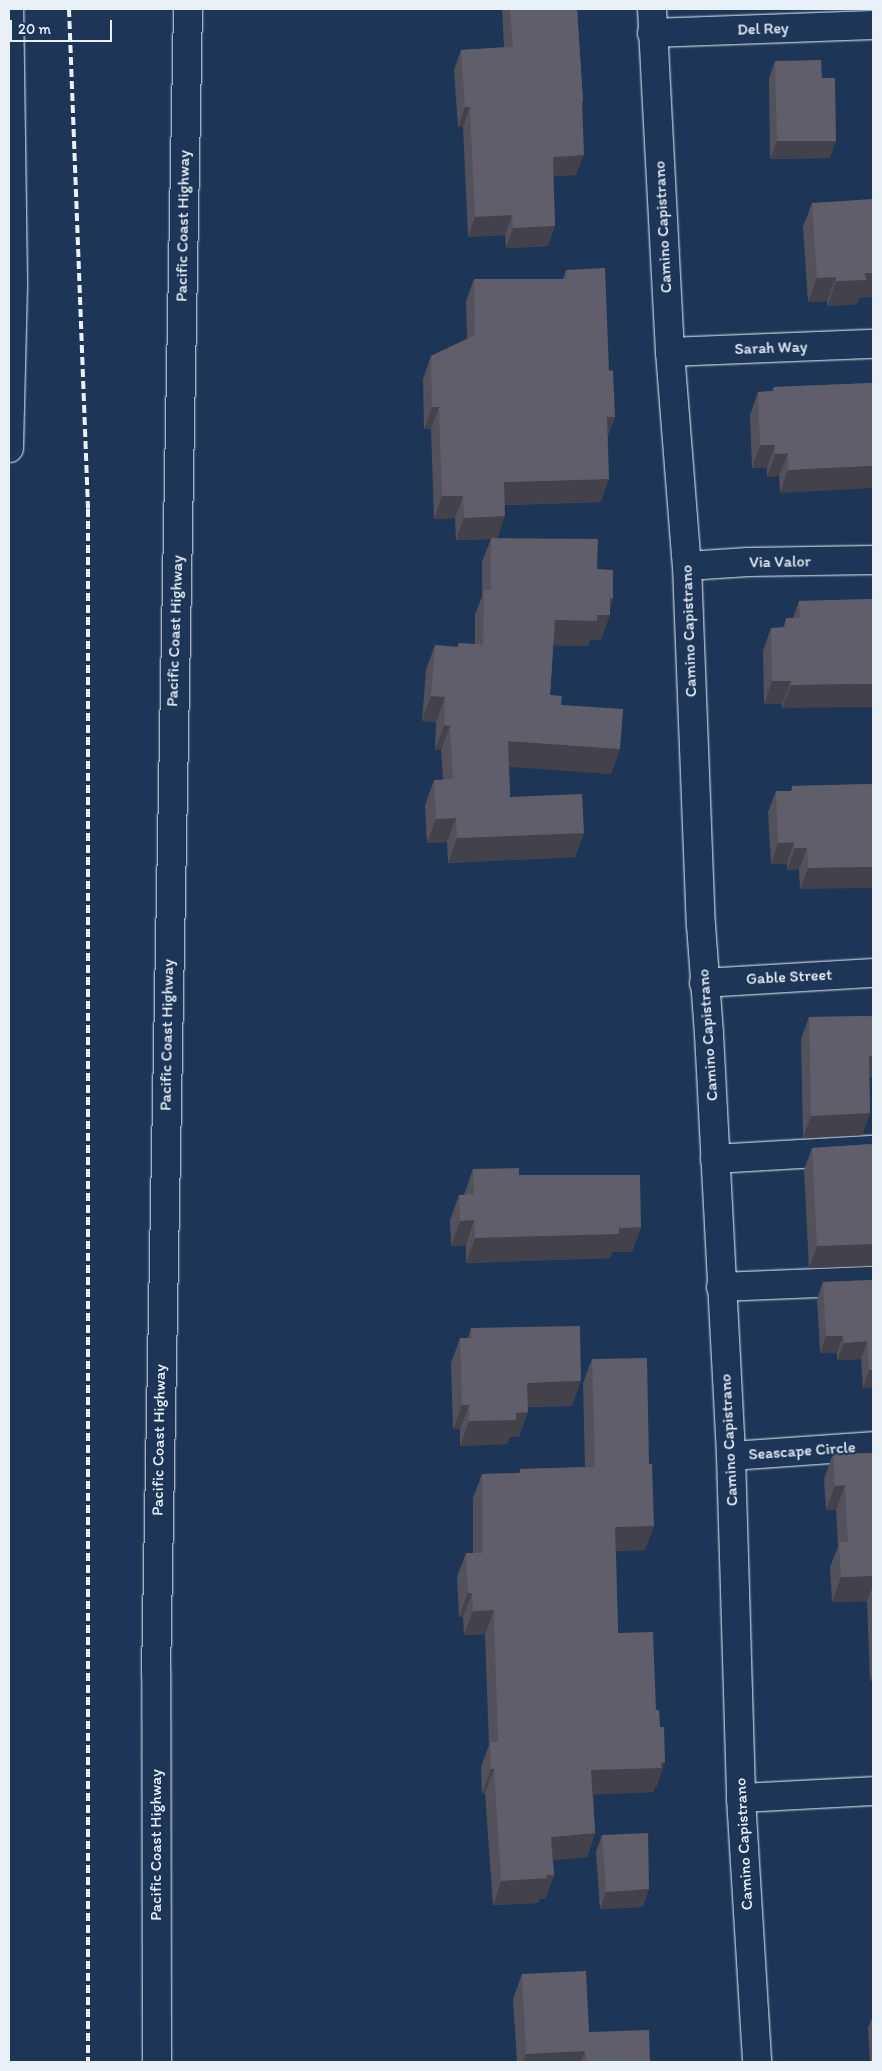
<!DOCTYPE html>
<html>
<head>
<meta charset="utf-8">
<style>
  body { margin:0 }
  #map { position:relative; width:882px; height:2071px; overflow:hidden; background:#1d3557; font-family:Itim,sans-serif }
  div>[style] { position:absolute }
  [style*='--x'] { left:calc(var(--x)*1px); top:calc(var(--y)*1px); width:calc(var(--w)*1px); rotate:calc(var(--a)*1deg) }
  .roads { filter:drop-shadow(0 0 1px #e8f1f8) drop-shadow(0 0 1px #e8f1f8) }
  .minor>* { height:28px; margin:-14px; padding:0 14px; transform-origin:14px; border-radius:14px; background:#1d3557 }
  .major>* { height:28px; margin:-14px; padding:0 14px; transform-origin:14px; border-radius:14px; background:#1d3557 }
  .rail>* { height:4px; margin-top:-2px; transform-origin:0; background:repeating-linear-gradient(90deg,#e8f1f8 0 8px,transparent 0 12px) }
  .wall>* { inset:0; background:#53515b }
  .shaded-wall>* { inset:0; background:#43424a }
  .building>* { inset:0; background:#605e6a }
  span { translate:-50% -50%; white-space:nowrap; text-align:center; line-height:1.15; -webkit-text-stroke:4.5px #1d3557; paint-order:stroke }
  .street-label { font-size:16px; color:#e8f1f8 }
  .frame { position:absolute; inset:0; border:10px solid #e8f1f8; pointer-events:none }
  .scale { position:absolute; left:10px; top:20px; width:102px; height:22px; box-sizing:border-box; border:2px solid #e8f1f8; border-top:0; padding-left:6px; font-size:15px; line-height:18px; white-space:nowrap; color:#e8f1f8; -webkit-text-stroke:4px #1d3557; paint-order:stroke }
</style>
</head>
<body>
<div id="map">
  <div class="roads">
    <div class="minor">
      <i style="--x:652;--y:33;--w:221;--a:-2.1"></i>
      <i style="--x:670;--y:352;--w:203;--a:-2.3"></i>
      <i style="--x:9;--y:448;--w:166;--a:-88.6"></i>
      <i style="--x:13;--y:282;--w:273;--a:-90.8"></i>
      <i style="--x:687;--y:566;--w:61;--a:-3.8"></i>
      <i style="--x:748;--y:562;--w:125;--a:-0.9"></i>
      <i style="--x:704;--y:983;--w:169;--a:-3.4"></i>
      <i style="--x:715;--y:1159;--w:158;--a:-3.3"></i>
      <i style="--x:721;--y:1287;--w:152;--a:-2.3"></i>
      <i style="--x:731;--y:1456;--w:142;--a:-4"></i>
      <i style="--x:741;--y:1798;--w:132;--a:-3"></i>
    </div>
    <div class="major">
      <i style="--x:652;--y:9;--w:343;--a:87"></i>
      <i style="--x:670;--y:352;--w:215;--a:85.5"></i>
      <i style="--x:687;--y:566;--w:359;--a:87.8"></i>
      <i style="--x:701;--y:925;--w:109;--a:85.8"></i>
      <i style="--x:709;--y:1034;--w:423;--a:87"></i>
      <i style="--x:731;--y:1456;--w:342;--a:88.3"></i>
      <i style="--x:741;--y:1798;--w:264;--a:86.5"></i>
      <i style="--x:157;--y:2062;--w:388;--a:-90.1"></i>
      <i style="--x:156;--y:1674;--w:1665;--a:-88.9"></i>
    </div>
  </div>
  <div class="rail">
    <i style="--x:69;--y:9;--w:500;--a:87.82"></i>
    <i style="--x:88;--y:509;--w:1553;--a:90"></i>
  </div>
  <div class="wall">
    <i style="clip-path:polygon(502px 9px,577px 9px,583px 101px,582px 105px,576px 175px,553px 176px,548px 246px,506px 248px,505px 235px,468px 237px,463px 127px,458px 127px,454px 70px,461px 50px,504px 47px)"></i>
    <i style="clip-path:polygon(775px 61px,822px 78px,830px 158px,770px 159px,769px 78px)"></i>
    <i style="clip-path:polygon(812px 203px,859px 298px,857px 304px,827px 306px,827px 301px,808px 302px,803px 227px)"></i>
    <i style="clip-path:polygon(566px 270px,609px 371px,615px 417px,608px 436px,601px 502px,505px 505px,497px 538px,597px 569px,613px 598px,601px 640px,590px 639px,588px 646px,553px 645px,550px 695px,561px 705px,620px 749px,611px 774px,509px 766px,510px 797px,584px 833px,575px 857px,448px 863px,447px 842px,427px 843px,425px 805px,434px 780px,443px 780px,441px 750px,435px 750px,436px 722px,422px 721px,426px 670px,435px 645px,457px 647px,459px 643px,475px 644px,475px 615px,482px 596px,482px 562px,491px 539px,456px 540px,455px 518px,434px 519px,431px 429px,424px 429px,423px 379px,431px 356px,467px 339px,466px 301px,474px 279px,563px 279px)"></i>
    <i style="clip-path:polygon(873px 383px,780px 493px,779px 476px,767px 477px,767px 468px,752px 468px,750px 415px,758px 392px,772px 391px,774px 387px)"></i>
    <i style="clip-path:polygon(873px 599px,782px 708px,782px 704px,764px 704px,763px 651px,771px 628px,783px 628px,786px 618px,793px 618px,799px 601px)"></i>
    <i style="clip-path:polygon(873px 784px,800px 889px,799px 869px,787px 870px,787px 864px,771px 864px,768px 812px,776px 791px,791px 791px,792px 786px)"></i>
    <i style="clip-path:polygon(873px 1016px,873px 1077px,869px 1077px,870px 1113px,862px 1135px,803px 1138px,801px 1039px,809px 1017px)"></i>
    <i style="clip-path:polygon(873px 1144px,873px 1266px,809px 1268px,804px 1170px,812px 1148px)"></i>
    <i style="clip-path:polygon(473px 1169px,519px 1175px,641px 1227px,632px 1252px,612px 1252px,610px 1258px,466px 1263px,466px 1245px,451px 1246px,450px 1220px,459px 1195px,464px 1195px)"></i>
    <i style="clip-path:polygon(873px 1280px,873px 1387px,863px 1388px,861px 1359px,837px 1360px,837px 1353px,820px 1353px,817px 1299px,823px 1282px)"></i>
    <i style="clip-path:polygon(471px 1328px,572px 1406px,528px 1407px,519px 1437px,510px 1437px,507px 1444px,460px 1446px,460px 1429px,453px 1429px,451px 1363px,460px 1338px,468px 1338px)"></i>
    <i style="clip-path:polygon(592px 1359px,645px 1550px,616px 1551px,618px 1633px,657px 1787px,655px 1787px,653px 1792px,593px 1794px,595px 1833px,587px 1857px,553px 1860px,554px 1875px,545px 1899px,539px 1899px,538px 1903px,493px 1905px,485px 1793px,482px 1794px,481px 1767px,489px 1745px,485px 1634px,464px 1635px,463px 1617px,459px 1617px,457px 1577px,466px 1553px,473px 1553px,473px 1498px,482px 1474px,519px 1473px,520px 1469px,585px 1467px,583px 1383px)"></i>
    <i style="clip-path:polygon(873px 1453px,873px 1680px,870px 1681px,867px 1601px,832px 1602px,830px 1567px,838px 1547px,836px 1510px,826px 1510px,824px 1479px,833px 1454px)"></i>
    <i style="clip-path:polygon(602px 1835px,643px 1907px,600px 1909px,596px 1852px)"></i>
    <i style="clip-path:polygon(522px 1974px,589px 2032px,650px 2062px,517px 2062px,513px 1999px)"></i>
    <i style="clip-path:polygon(873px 2015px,873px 2062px,870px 2062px,868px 2028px)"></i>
  </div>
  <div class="shaded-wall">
    <i style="clip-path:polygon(465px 107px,470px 107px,463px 127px,458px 127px)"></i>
    <i style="clip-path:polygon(777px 141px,836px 141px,830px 158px,770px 159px)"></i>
    <i style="clip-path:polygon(584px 155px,576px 175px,545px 176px,553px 157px)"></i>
    <i style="clip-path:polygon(512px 215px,505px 235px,468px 237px,475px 217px)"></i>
    <i style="clip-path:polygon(555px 226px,548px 246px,506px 248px,513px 228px)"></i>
    <i style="clip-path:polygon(865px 273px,873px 273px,873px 297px,859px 298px,857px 304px,827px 306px,836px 281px)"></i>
    <i style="clip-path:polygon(836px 277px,827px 301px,808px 302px,817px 278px)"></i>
    <i style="clip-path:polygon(432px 407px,439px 407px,431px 429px,424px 429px)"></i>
    <i style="clip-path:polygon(607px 417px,615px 417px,607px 439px)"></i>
    <i style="clip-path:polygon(760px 445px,775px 445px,767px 468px,752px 468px)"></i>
    <i style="clip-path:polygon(788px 453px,779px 476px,767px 477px,775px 454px)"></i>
    <i style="clip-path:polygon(873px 466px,873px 488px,780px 493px,788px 470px)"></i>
    <i style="clip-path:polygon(609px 479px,601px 502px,496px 505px,504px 482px)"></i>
    <i style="clip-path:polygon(442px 496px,463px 496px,455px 518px,434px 519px)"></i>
    <i style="clip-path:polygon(505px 516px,497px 539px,456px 540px,464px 518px)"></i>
    <i style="clip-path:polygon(610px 598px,613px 598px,607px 615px,610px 615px,601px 640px,590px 639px,588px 646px,546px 645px,555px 620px,597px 615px)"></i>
    <i style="clip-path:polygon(772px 681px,791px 681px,782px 704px,764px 704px)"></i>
    <i style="clip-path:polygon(873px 684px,873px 707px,782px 708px,791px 685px)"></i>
    <i style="clip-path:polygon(431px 696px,445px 697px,436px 722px,422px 721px)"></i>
    <i style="clip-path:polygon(444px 725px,450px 726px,441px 750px,435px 750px)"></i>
    <i style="clip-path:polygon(508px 741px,620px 749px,611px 774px,499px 766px)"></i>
    <i style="clip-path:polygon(456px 818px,447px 842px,427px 843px,436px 819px)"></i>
    <i style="clip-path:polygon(584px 833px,575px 857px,448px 863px,457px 838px)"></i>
    <i style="clip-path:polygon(794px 842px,787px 864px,771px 864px,778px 843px)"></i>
    <i style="clip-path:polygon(795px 848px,807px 848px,799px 869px,787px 870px)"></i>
    <i style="clip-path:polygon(873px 867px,873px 888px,800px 889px,808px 868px)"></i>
    <i style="clip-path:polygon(873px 1055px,873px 1077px,861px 1078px,869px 1056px)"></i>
    <i style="clip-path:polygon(870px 1113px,862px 1135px,803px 1138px,811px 1116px)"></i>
    <i style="clip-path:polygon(474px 1220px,466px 1245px,451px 1246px,460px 1221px)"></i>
    <i style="clip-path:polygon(641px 1227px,632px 1252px,612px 1252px,610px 1258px,466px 1263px,475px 1238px)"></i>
    <i style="clip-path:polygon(873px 1244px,873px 1263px,872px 1265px,809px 1268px,817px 1246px)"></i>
    <i style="clip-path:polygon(826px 1336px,843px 1336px,837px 1353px,820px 1353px)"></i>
    <i style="clip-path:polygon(867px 1341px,861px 1359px,837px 1360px,844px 1343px)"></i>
    <i style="clip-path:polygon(869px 1370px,873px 1370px,873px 1387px,863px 1388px)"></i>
    <i style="clip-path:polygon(581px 1381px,572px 1406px,518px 1407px,527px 1383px)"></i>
    <i style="clip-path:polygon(462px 1405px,469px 1405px,460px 1429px,453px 1429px)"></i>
    <i style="clip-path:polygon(528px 1412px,519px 1437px,510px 1437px,507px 1444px,460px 1446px,469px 1421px,516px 1413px)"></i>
    <i style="clip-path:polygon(845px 1485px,836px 1510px,826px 1510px,835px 1486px)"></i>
    <i style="clip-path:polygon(654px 1526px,645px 1550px,606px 1551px,615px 1527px)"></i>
    <i style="clip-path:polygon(873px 1576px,873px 1585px,867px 1601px,832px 1602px,841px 1577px)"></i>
    <i style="clip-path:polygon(468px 1593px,472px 1593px,463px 1617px,459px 1617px)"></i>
    <i style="clip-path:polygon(494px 1610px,485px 1634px,464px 1635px,473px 1611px)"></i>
    <i style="clip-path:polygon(873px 1673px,873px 1680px,870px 1681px)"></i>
    <i style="clip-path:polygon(665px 1762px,657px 1787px,655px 1787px,653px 1792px,582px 1795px,591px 1770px)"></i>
    <i style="clip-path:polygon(491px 1769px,494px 1769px,485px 1793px,482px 1794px)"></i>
    <i style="clip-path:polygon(595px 1833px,587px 1857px,542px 1861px,551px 1837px)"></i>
    <i style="clip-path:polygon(546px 1875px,554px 1875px,545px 1899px,539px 1899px,538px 1903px,493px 1905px,501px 1881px)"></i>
    <i style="clip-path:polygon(649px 1889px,643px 1907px,600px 1909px,606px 1892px)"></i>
    <i style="clip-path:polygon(585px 2051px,581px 2062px,523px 2062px,526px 2054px)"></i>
  </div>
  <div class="building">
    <i style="clip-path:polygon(510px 9px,577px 9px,583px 101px,582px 101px,584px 155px,553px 157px,555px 226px,513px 228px,512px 215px,475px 217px,470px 107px,465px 107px,461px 50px,513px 47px)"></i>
    <i style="clip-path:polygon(821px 60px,822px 78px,835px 78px,836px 141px,777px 141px,775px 61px)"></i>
    <i style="clip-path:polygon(873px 199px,873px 273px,865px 273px,866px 280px,836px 281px,836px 277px,817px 278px,812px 203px)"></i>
    <i style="clip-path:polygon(605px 268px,609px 371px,613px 370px,615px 417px,607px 417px,609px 479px,504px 482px,505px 516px,464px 518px,463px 496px,442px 496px,439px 407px,432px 407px,431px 356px,475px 335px,474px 279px,567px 279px,566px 270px)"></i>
    <i style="clip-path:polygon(873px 383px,873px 466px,788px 470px,788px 453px,775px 454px,775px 445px,760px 445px,758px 392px,774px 391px,774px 387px)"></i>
    <i style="clip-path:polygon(491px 538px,598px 539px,597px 569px,613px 570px,613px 598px,610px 598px,610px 615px,597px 615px,597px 621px,555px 620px,550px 695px,562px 696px,561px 705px,623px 709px,620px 749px,508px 741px,510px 797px,582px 794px,584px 833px,457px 838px,456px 818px,436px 819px,434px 780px,453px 779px,450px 726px,444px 725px,445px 697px,431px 696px,435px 645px,458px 647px,459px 643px,483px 645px,484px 590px,491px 590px)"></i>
    <i style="clip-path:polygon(873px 599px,873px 684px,791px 685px,791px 681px,772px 681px,771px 628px,786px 627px,786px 618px,800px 618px,799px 601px)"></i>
    <i style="clip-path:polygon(873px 784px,873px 867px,808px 868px,807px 848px,795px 848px,794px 842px,778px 843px,776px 791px,792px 791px,792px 786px)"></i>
    <i style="clip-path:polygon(873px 1016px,873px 1055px,869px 1056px,870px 1113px,811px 1116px,809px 1017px)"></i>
    <i style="clip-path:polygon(873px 1144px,873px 1244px,817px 1246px,812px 1148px)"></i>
    <i style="clip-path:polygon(519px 1168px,519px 1175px,640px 1175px,641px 1227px,619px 1228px,619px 1234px,475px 1238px,474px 1220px,460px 1221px,459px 1195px,474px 1194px,473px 1169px)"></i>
    <i style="clip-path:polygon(873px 1280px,873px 1370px,869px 1370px,867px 1341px,844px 1343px,843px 1336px,826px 1336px,823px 1282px)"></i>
    <i style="clip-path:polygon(580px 1326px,581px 1381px,527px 1383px,528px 1412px,516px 1413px,516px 1420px,469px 1421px,469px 1405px,462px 1405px,460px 1338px,472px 1338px,471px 1328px)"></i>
    <i style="clip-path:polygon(647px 1358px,649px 1464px,652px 1464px,654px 1526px,615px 1527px,618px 1633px,653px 1632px,656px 1710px,659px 1710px,660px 1727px,664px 1727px,665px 1762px,661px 1763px,662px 1768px,591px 1770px,595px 1833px,551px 1837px,554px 1875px,546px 1875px,547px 1878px,501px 1881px,494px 1769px,491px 1769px,490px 1742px,498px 1742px,494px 1610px,473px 1611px,472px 1593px,468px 1593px,466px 1553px,483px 1553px,482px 1474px,520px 1473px,520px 1469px,595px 1467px,592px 1359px)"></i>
    <i style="clip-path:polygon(873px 1453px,873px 1576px,841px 1577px,839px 1542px,848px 1542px,845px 1485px,835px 1486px,833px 1454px)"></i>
    <i style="clip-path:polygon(648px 1833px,649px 1889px,606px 1892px,602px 1835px)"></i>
    <i style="clip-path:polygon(586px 1971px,589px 2032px,649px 2030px,650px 2062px,586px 2062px,585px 2051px,526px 2054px,522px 1974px)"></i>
  </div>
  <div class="street-label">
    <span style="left:763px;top:29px;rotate:-2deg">Del Rey</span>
    <span style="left:183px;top:226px;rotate:-89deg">Pacific Coast Highway</span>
    <span style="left:663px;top:227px;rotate:-93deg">Camino Capistrano</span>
    <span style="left:771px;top:348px;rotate:-2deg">Sarah Way</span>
    <span style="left:780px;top:562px;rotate:-1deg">Via Valor</span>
    <span style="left:175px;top:631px;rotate:-88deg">Pacific Coast Highway</span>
    <span style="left:689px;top:631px;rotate:-92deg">Camino Capistrano</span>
    <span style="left:789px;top:977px;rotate:-3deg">Gable Street</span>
    <span style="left:167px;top:1035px;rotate:-89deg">Pacific Coast Highway</span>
    <span style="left:708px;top:1035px;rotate:-94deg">Camino Capistrano</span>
    <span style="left:159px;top:1440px;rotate:-89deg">Pacific Coast Highway</span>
    <span style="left:729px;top:1440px;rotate:-93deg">Camino Capistrano</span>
    <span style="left:802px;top:1451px;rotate:-4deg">Seascape Circle</span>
    <span style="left:744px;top:1844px;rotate:-93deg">Camino Capistrano</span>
    <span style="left:156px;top:1845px;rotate:-90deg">Pacific Coast Highway</span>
  </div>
  <div class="frame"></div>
  <div class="scale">20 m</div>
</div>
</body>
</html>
